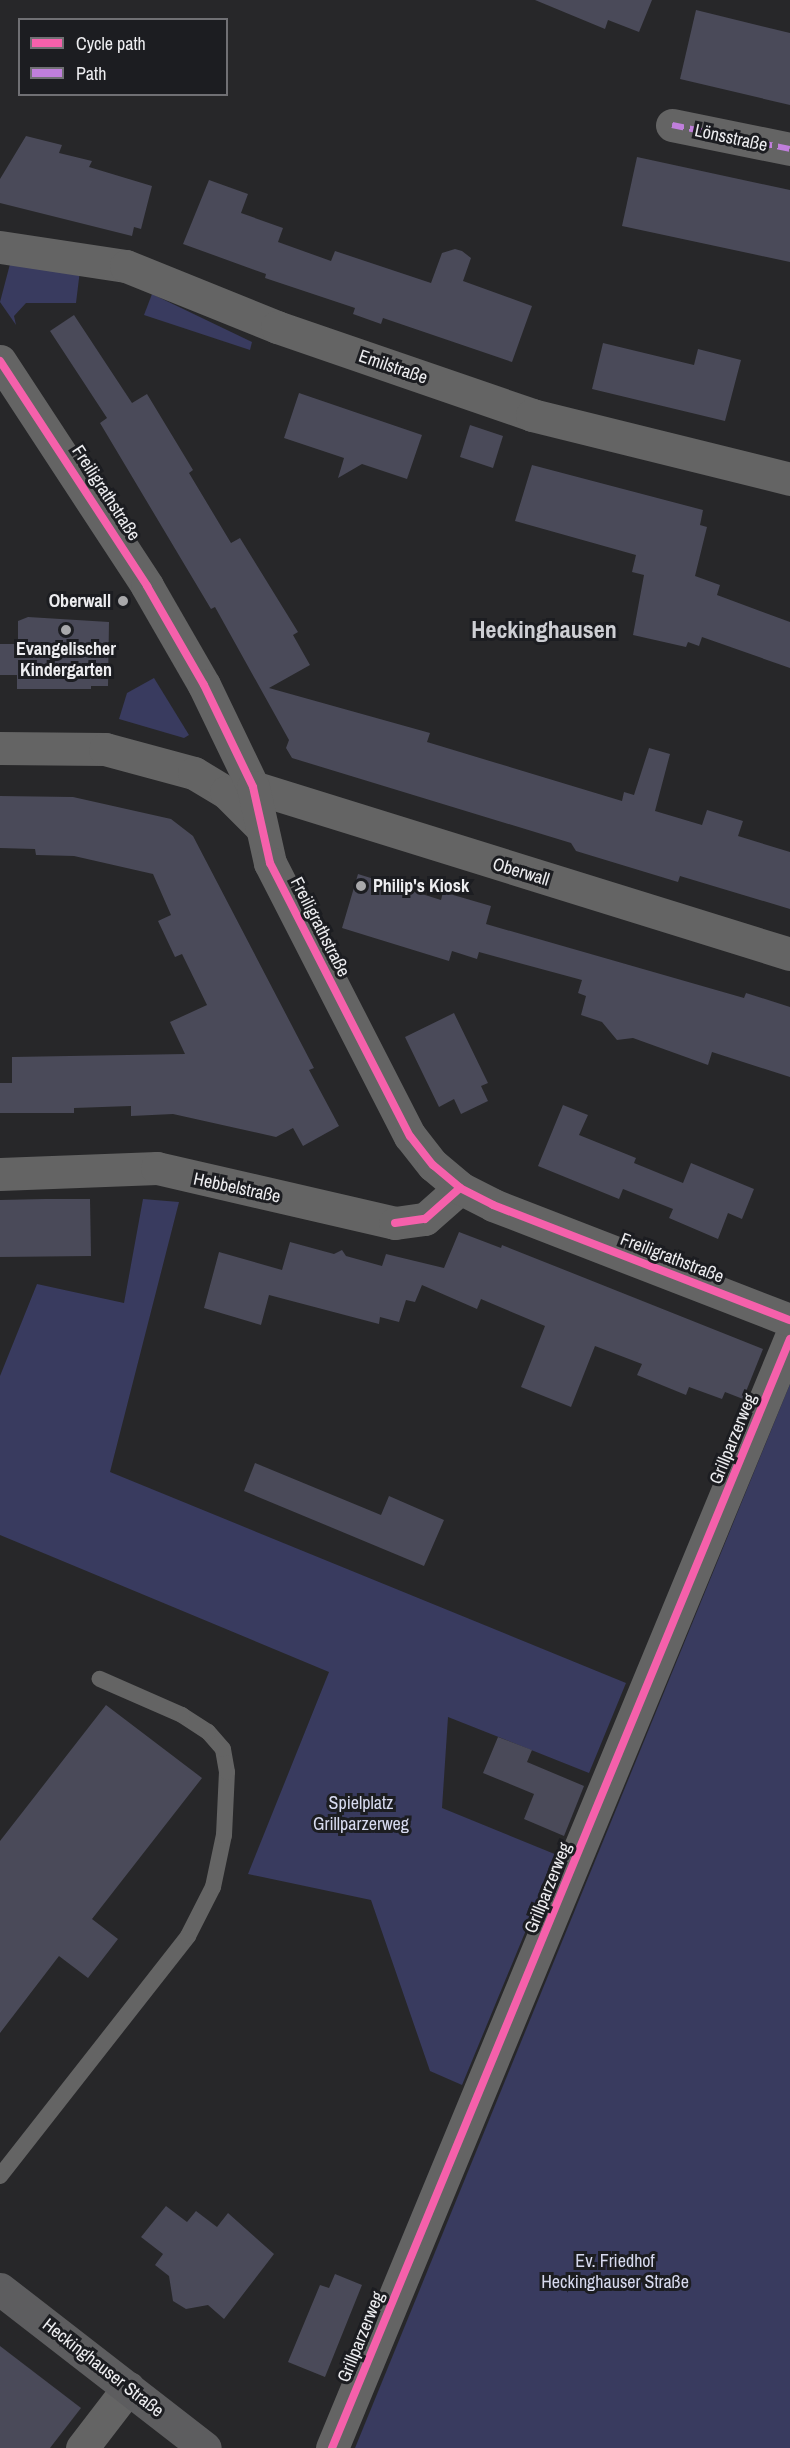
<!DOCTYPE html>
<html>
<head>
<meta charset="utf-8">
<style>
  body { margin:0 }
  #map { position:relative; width:790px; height:2448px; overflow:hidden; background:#272729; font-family:"Archivo Narrow",sans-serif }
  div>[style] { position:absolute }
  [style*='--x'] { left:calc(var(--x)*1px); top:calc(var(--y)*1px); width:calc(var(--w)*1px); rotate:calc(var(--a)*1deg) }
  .green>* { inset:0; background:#393b5f }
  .building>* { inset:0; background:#4a4a59 }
  .service>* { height:16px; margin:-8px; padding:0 8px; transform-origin:8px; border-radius:8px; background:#646464 }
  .minor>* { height:33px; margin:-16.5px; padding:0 16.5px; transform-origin:16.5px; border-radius:16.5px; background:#646464 }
  .tertiary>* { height:33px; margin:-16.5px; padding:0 16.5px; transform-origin:16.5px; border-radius:16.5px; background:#646464 }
  .secondary>* { height:33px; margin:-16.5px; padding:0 16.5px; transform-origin:16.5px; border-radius:16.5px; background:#5d5d5f }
  .quiet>* { height:6px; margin-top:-3px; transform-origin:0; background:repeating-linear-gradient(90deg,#c07fdc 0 12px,transparent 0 18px) }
  .cycleway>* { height:8px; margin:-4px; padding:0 4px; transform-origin:4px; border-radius:4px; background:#f560ab }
  .dots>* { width:16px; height:16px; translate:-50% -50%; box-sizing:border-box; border:3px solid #1c1d21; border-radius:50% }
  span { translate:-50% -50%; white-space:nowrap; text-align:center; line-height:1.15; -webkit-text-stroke:6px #1c1d21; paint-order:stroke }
  .street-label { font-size:18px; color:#ededf0 }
  .poi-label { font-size:18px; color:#ededf0; font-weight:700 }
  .right { translate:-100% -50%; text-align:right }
  .left { translate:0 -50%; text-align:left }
  .park-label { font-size:18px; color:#d7daef }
  .district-label { font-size:24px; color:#cecfd4; font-weight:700 }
  .legend { position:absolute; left:18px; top:18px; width:210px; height:78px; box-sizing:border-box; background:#1c1d21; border:2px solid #707074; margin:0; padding:8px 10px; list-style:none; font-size:18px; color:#ededf0 }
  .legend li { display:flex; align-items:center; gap:12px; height:30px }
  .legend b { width:30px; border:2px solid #707074 }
</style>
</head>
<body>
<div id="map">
  <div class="green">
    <i style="clip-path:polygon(10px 264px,80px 270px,76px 303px,26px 303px,14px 316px,16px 325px,0 302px)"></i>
    <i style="clip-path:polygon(152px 294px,252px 342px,250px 350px,144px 315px)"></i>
    <i style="clip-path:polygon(154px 678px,189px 735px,184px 738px,119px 719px,127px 693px)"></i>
    <i style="clip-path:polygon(143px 1199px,179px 1202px,110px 1472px,626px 1683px,589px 1773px,448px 1717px,442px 1808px,557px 1855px,462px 2085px,430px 2071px,371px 1900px,248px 1874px,329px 1672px,0 1535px,0 1376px,37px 1284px,124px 1303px)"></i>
    <i style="clip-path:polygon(790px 1384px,790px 2448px,355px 2448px)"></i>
  </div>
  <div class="building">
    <i style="clip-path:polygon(535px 0,652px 0,639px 32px,608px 20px,605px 29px)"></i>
    <i style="clip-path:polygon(696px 10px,790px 33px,790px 105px,680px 79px)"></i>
    <i style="clip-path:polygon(26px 136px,62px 145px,59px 153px,92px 161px,89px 167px,152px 186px,141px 229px,134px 227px,132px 236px,0 203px,0 179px)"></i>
    <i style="clip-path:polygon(637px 157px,790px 190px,790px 262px,622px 226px)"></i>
    <i style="clip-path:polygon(209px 180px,248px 194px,241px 213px,283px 228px,278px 242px,331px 261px,335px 251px,431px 283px,442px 253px,455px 249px,462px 251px,471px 258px,463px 281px,532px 306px,512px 362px,383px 318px,381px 324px,353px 314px,355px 308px,265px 278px,266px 274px,183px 244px)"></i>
    <i style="clip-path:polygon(74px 315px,132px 403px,147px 394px,193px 470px,189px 473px,231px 543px,240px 538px,298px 632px,293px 635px,310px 665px,269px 688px,430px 733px,427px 742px,622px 801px,624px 792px,634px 795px,649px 748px,670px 754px,655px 811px,702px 825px,707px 810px,743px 821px,738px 836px,790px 852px,790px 909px,680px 876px,678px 882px,576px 851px,571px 843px,292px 758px,286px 748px,289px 740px,215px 607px,211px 609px,100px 423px,107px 418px,50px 331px)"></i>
    <i style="clip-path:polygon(603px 343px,694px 365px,698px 349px,741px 360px,725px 421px,592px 389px)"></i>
    <i style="clip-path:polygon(299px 393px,422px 435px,407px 479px,362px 464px,338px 478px,344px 458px,284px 438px)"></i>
    <i style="clip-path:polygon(470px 425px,503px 436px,493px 468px,460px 457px)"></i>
    <i style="clip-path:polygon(532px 465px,703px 510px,700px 525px,707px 527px,695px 576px,720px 585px,717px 595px,790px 622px,790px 668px,702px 637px,699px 646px,688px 642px,686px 647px,633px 635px,644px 575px,632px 572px,636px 555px,515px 521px)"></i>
    <i style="clip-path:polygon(28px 617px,109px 622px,108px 686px,91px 686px,91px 689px,17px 689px,17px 675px,0 675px,0 644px,18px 644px,18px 621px)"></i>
    <i style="clip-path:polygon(0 796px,73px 797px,171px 819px,193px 836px,314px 1068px,309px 1070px,339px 1126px,303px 1146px,293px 1128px,276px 1137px,173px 1114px,131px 1116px,131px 1106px,74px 1108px,74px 1113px,0 1113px,0 1083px,12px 1083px,12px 1057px,185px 1054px,170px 1022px,207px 1005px,182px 954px,175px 957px,158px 921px,171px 915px,153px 874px,74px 856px,36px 855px,35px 849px,0 848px)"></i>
    <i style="clip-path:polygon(358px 874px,441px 900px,443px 892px,491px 906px,486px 924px,744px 998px,746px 993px,790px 1007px,790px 1077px,712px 1052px,708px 1065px,633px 1038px,617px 1040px,602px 1022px,581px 1015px,586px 996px,578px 993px,582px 980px,479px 952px,477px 959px,452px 951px,449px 961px,342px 928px)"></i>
    <i style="clip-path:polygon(454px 1013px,488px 1083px,481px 1086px,488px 1101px,461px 1114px,454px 1099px,439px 1107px,405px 1037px)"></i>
    <i style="clip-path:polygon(563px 1105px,588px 1115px,579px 1135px,636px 1158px,634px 1163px,683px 1183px,691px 1163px,754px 1189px,742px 1219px,728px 1213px,718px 1239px,669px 1218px,673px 1209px,623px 1189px,619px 1199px,538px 1166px)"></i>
    <i style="clip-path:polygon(45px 1199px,90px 1199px,91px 1256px,0 1257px,0 1200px)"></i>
    <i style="clip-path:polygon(459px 1232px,501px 1248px,502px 1245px,763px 1349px,743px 1399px,725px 1392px,722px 1399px,689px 1387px,686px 1395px,637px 1375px,642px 1364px,595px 1346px,571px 1407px,521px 1387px,545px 1326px,481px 1299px,477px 1309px,422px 1285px,415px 1302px,406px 1300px,399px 1322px,380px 1317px,379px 1324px,269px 1295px,261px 1325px,204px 1308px,219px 1252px,282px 1270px,290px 1242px,334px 1254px,342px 1250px,346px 1256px,382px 1266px,386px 1254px,444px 1268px)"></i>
    <i style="clip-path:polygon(255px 1463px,381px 1515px,389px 1496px,444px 1520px,424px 1566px,244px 1491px)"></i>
    <i style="clip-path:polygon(106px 1705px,202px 1778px,92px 1919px,118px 1939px,88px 1978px,59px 1956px,0 2033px,0 1841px)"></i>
    <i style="clip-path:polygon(498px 1737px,532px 1750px,527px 1762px,584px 1786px,564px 1836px,524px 1819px,534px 1794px,483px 1773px)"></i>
    <i style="clip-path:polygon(166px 2206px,187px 2222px,196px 2211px,217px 2227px,228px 2213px,274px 2254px,224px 2319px,208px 2305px,186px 2309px,173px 2301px,169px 2276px,155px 2265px,163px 2254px,141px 2237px)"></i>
    <i style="clip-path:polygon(335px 2274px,362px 2285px,325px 2377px,288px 2362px,320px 2285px,329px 2288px)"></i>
    <i style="clip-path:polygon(0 2346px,81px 2408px,50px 2448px,0 2448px)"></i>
  </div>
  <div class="service">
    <i style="--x:0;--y:2176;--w:305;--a:-51.9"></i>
    <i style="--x:188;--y:1936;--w:55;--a:-63"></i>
    <i style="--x:213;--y:1887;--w:53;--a:-78.1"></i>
    <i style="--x:224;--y:1835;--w:63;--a:-87.3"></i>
    <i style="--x:227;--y:1772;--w:23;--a:-100"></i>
    <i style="--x:223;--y:1749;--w:23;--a:-131"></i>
    <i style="--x:208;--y:1732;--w:31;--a:-147"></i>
    <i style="--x:182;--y:1715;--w:90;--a:-156.3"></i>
  </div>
  <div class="minor">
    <i style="--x:672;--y:125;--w:120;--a:11.5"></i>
    <i style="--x:0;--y:247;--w:127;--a:8.6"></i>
    <i style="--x:126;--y:266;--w:163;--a:22"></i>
    <i style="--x:277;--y:327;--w:270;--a:19"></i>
    <i style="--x:532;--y:415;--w:266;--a:13.9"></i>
    <i style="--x:0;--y:748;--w:105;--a:0.5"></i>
    <i style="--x:105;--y:749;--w:92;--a:15.1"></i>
    <i style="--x:194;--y:773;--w:37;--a:31"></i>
    <i style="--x:226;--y:792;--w:47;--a:45"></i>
    <i style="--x:253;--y:787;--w:562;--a:17.28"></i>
    <i style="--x:0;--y:1174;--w:157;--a:-2.2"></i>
    <i style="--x:157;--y:1168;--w:244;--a:13"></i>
    <i style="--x:395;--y:1223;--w:30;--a:-8"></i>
    <i style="--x:425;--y:1219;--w:47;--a:-41.5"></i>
    <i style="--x:82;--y:2448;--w:76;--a:-52.5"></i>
    <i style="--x:332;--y:2448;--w:1200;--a:-67.56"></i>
  </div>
  <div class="tertiary">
    <i style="--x:0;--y:361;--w:269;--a:56.8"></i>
    <i style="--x:147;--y:586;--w:114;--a:60.1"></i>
    <i style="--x:204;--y:685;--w:113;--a:64.3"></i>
    <i style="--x:253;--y:787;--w:78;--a:77.4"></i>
    <i style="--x:270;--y:863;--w:307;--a:62.9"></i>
    <i style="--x:410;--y:1136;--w:37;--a:52"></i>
    <i style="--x:433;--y:1165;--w:35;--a:40"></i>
    <i style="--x:460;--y:1188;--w:37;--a:27"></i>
    <i style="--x:493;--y:1205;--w:318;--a:21.2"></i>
  </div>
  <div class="secondary">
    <i style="--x:0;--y:2289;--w:259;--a:37.8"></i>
  </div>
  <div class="quiet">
    <i style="--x:672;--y:125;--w:120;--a:11.5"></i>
  </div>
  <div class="cycleway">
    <i style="--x:0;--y:361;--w:269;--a:56.8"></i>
    <i style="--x:147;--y:586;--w:114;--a:60.1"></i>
    <i style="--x:204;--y:685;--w:113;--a:64.3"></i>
    <i style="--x:253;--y:787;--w:78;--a:77.4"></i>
    <i style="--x:270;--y:863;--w:307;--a:62.9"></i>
    <i style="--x:410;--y:1136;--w:37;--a:52"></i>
    <i style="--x:433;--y:1165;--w:35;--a:40"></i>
    <i style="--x:460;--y:1188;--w:37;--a:27"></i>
    <i style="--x:493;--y:1205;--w:318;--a:21.2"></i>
    <i style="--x:395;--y:1223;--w:30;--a:-8"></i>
    <i style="--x:425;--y:1219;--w:47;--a:-41.5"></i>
    <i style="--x:332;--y:2448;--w:1200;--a:-67.56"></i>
  </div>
  <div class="dots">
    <i style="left:123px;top:601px;background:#a8a8aa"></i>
    <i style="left:66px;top:630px;background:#a8a8aa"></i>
    <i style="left:361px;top:886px;background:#a8a8aa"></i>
  </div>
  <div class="street-label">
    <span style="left:731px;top:138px;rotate:12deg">Lönsstraße</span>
    <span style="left:393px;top:367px;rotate:19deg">Emilstraße</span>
    <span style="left:106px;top:493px;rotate:57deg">Freiligrathstraße</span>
    <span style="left:521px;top:872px;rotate:17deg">Oberwall</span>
    <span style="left:320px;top:927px;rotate:63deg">Freiligrathstraße</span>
    <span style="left:237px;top:1188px;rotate:12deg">Hebbelstraße</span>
    <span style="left:672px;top:1258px;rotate:21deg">Freiligrathstraße</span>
    <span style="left:733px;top:1439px;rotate:-68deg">Grillparzerweg</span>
    <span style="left:548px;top:1888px;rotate:-68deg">Grillparzerweg</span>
    <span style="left:361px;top:2337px;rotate:-68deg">Grillparzerweg</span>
    <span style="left:103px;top:2368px;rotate:38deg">Heckinghauser Straße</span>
  </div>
  <div class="poi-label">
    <span class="right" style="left:111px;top:601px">Oberwall</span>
    <span style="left:66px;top:660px">Evangelischer<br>Kindergarten</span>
    <span class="left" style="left:373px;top:886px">Philip's Kiosk</span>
  </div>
  <div class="park-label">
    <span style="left:361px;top:1814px">Spielplatz<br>Grillparzerweg</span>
    <span style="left:615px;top:2272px">Ev. Friedhof<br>Heckinghauser Straße</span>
  </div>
  <div class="district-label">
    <span style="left:544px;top:630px">Heckinghausen</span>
  </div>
  <ul class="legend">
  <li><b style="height:8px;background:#f560ab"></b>Cycle path</li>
  <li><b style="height:8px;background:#c07fdc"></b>Path</li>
  </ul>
</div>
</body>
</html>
